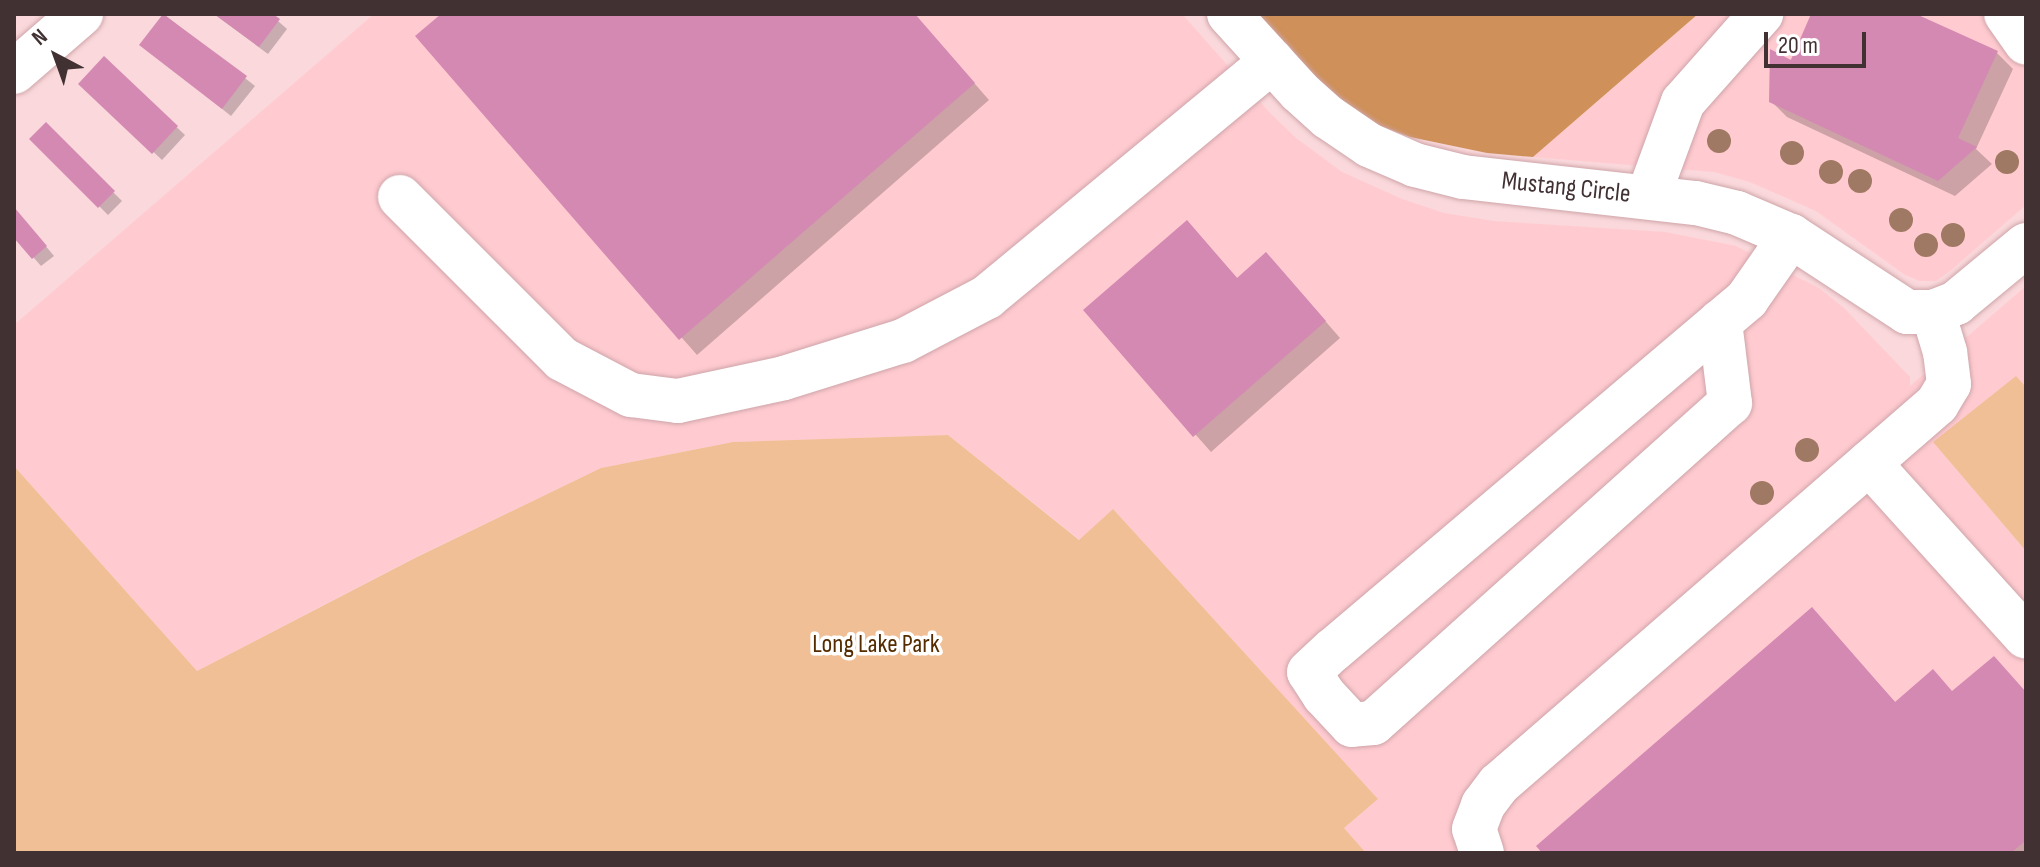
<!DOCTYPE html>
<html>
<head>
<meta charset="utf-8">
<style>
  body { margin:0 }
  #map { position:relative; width:2040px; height:867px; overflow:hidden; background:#fad8db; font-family:"Sofia Sans Condensed",sans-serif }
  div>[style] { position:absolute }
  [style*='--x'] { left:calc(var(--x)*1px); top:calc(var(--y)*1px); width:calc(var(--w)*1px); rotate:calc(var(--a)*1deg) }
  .built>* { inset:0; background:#ffcbd1 }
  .green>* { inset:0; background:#f1bf95 }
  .forest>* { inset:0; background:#cf9059 }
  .shadow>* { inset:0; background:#0003 }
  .building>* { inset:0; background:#d489b3 }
  .roads { filter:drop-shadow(0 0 2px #cea5a9) drop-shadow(0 0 2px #cea5a9) }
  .minor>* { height:44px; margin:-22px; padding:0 22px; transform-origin:22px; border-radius:22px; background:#fff }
  .trees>* { width:24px; height:24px; margin:-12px; border-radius:50%; background:#9f7963 }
  span { translate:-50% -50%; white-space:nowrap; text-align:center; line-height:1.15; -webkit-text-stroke:7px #fff; paint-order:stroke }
  .street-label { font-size:26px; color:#413133 }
  .park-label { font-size:26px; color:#552c00 }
  .frame { position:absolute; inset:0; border:16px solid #413133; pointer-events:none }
  .north { position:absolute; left:16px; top:16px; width:80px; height:80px; -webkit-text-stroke:6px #fff; paint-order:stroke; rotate:319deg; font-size:22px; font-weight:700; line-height:32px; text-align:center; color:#413133 }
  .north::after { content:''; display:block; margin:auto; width:28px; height:36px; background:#413133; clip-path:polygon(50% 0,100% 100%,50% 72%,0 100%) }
  .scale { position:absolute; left:1764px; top:32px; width:102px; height:36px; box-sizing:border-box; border:4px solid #413133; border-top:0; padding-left:10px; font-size:24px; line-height:28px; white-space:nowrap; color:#413133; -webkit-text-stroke:6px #fff; paint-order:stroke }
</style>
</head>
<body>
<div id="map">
  <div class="built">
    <i style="clip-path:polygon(374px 14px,1182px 14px,1269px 112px,1296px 138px,1342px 172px,1402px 199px,1444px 213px,1494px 221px,1665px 232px,1736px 246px,1819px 288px,1844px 308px,1910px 377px,1910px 386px,2026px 286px,2026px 387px,2017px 377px,1933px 442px,2026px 551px,2026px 853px,1366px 853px,1344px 828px,1378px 799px,1113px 509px,1080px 540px,948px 435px,733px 442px,601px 468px,414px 558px,197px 671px,14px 466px,14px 325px)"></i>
    <i style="clip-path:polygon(1698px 14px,2026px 14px,2026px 205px,1950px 271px,1936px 281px,1920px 281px,1905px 275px,1816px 211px,1750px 182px,1714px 172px,1533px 157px)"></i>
  </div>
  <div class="green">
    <i style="clip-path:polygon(2016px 376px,2026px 387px,2026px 551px,1933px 442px)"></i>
    <i style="clip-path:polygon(948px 435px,1079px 540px,1113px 509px,1378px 799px,1344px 828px,1366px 853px,14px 853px,14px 466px,197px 671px,415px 558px,601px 468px,733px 442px)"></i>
  </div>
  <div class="forest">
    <i style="clip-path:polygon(1256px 14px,1698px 14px,1533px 157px,1487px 153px,1410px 137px,1357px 117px,1325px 91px)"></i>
  </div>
  <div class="shadow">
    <i style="clip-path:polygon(214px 14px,270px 14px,287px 29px,268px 54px)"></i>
    <i style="clip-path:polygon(444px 14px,914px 14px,989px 100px,697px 355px,418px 37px)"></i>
    <i style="clip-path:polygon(1813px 14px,1912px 14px,1997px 53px,2013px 69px,1976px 149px,1992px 164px,1955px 196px,1787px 117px,1771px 101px)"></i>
    <i style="clip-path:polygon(165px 15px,255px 86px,231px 116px,142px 45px)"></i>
    <i style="clip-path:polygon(104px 59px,185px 135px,162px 160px,81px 84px)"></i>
    <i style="clip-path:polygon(46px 125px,122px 201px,108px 215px,32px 139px)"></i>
    <i style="clip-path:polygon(14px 208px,54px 256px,41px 266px,14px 235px)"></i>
    <i style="clip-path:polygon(1202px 238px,1238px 279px,1282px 271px,1340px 338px,1211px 452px,1085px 310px)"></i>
    <i style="clip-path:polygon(1812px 610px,1896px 703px,1953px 693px,2026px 693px,2026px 853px,1545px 853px)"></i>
  </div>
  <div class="building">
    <i style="clip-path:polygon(163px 14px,247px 76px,222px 109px,139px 45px)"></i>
    <i style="clip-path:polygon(214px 14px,273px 14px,280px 19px,259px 47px)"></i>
    <i style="clip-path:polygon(441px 14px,915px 14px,975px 83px,679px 340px,415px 36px)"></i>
    <i style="clip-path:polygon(1811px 14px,1916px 14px,1998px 51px,1958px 138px,1977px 147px,1938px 181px,1769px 102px,1770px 49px,1791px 60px)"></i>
    <i style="clip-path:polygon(104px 56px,178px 126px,152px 154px,78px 84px)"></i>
    <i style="clip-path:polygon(46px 122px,115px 191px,98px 208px,29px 139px)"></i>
    <i style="clip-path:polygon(14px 207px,47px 246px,32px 259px,14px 238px)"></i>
    <i style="clip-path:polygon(1187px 220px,1237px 278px,1266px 252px,1326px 321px,1193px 437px,1083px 310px)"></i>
    <i style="clip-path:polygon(1812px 607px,1895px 702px,1933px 669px,1952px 691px,1994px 656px,2026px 692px,2026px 840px,2011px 853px,1542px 853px,1536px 846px)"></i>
  </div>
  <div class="roads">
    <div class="minor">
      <i style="--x:1229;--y:14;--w:105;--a:47.7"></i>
      <i style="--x:1300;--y:92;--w:38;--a:42"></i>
      <i style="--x:1328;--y:117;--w:50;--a:34.3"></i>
      <i style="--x:1369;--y:145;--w:50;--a:23.5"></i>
      <i style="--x:1415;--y:165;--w:49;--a:14"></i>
      <i style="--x:1463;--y:177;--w:234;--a:6.4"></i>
      <i style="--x:1696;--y:203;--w:42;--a:13.7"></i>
      <i style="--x:1737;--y:213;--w:59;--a:23.1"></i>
      <i style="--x:1791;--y:236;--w:139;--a:33.2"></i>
      <i style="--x:1907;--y:312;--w:26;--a:0"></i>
      <i style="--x:1933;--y:312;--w:25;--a:-21"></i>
      <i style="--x:1956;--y:303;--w:91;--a:-39.6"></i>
      <i style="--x:2006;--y:14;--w:35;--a:55"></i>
      <i style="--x:14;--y:72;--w:89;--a:-40.9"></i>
      <i style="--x:400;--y:197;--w:229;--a:45"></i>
      <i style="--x:562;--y:359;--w:78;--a:27.6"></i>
      <i style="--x:631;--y:395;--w:47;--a:7.3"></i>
      <i style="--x:678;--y:401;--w:108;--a:-12.2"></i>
      <i style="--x:784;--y:378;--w:125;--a:-17.3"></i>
      <i style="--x:903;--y:341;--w:95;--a:-27.6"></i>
      <i style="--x:987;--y:297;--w:370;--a:-39.6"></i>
      <i style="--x:1648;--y:197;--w:101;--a:-69.8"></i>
      <i style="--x:1683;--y:102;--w:118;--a:-48.4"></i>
      <i style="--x:1720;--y:322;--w:82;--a:83"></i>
      <i style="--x:1730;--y:403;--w:479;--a:138.1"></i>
      <i style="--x:1373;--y:723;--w:21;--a:175"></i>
      <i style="--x:1352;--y:725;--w:41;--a:-133"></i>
      <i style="--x:1324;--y:695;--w:27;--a:-123"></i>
      <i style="--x:1309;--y:672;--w:33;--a:-43"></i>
      <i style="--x:1333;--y:650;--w:507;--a:-40.28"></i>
      <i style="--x:1720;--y:322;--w:35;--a:-40"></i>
      <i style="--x:1747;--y:299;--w:77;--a:-55.1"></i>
      <i style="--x:1869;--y:463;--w:234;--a:47.9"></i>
      <i style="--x:1482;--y:853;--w:25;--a:-108"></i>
      <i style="--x:1474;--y:829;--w:26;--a:-69"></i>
      <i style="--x:1483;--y:805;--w:26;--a:-53"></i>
      <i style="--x:1499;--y:784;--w:580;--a:-40.94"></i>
      <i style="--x:1937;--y:404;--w:23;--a:-59"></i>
      <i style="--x:1949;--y:384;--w:32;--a:-97"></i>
      <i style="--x:1945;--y:352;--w:42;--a:-106.7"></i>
    </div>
  </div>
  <div class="trees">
    <i style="left:1719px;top:141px"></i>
    <i style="left:1792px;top:153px"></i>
    <i style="left:2007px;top:162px"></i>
    <i style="left:1831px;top:172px"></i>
    <i style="left:1860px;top:181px"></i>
    <i style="left:1901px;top:220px"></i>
    <i style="left:1953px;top:235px"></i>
    <i style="left:1926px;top:245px"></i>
    <i style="left:1807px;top:450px"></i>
    <i style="left:1762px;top:493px"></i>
  </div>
  <div class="street-label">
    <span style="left:1566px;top:188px;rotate:6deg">Mustang Circle</span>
  </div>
  <div class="park-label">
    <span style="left:876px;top:645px">Long Lake Park</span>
  </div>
  <div class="frame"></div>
  <div class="north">N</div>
  <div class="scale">20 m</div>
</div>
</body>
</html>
